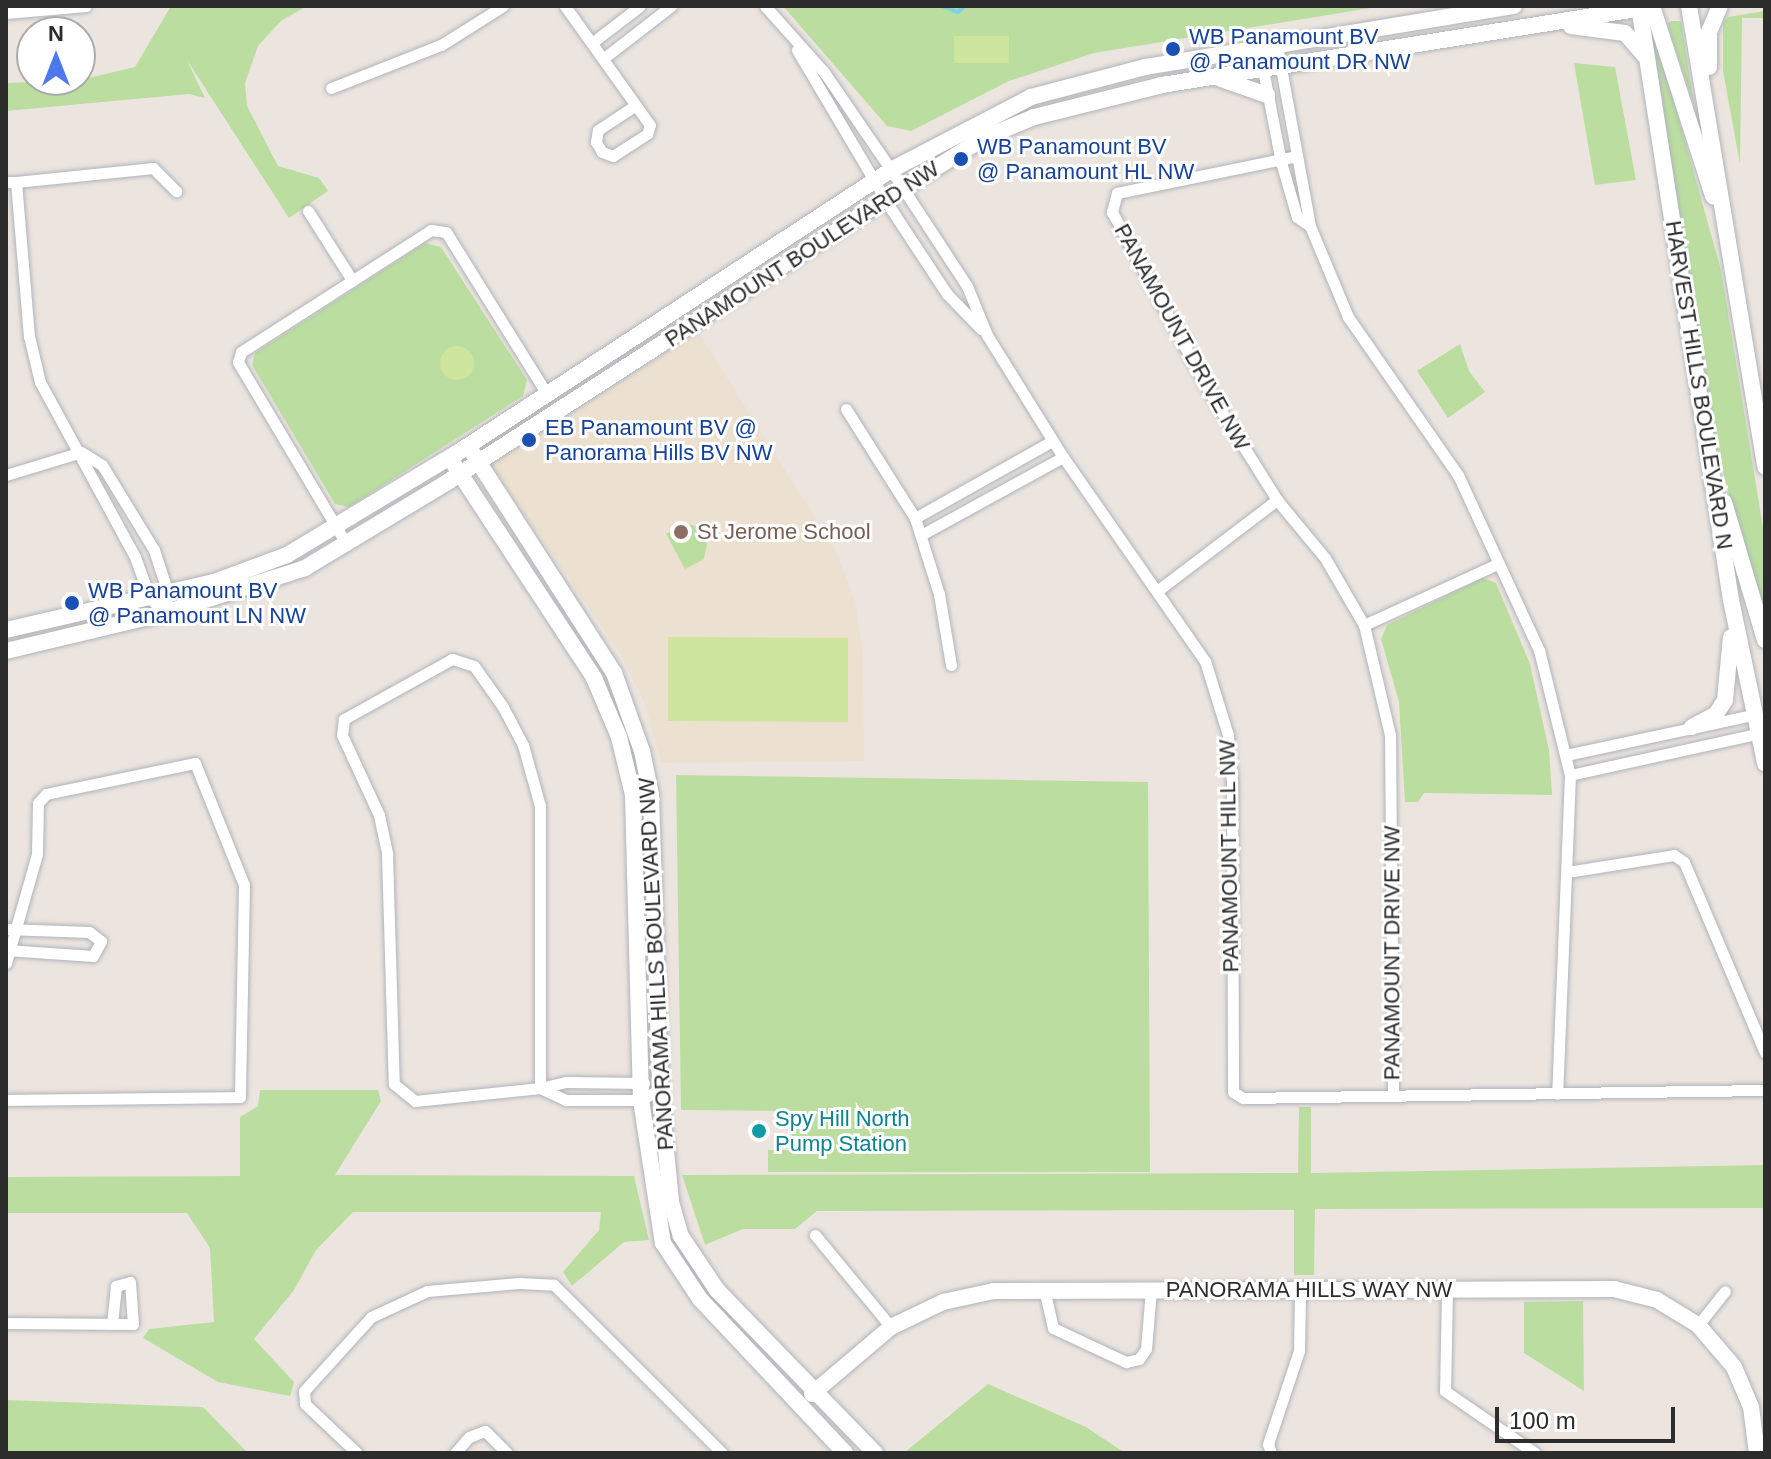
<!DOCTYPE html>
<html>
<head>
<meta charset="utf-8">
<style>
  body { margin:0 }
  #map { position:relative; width:1771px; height:1459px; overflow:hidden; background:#ece5df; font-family:Arial,sans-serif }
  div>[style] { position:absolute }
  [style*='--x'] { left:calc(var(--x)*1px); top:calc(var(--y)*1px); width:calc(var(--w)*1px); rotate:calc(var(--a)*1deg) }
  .education>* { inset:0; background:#ece1d0 }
  .green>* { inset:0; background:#bbdea0 }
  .pitch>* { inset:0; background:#cde59d }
  .round { border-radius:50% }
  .stream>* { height:4px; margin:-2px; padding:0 2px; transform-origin:2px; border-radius:2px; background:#7bd3e6 }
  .roads { filter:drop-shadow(0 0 2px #b0b3bb) drop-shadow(0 0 2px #b0b3bb) }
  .street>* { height:11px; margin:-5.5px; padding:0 5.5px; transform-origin:5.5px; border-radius:5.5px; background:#fff }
  .secondary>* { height:16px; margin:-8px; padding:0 8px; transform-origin:8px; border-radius:8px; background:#fff }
  .dots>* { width:22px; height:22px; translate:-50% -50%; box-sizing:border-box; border:4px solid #fff; border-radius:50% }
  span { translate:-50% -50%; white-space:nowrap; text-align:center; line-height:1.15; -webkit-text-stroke:6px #fff; paint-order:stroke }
  .transit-label { font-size:22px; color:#164399 }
  .left { translate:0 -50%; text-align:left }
  .street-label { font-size:22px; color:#2c2c2c }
  .education-label { font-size:22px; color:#785e54 }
  .culture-label { font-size:22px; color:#0d838f }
  .frame { position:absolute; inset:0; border:8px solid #2c2c2c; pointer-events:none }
  .north { position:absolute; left:16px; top:16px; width:80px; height:80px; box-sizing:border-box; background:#fff; border:2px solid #ababab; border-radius:50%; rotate:0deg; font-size:22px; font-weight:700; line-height:32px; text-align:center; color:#2c2c2c }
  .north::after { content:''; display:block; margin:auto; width:28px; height:36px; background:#4c79ed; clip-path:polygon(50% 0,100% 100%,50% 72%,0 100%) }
  .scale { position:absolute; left:1495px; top:1407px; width:180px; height:36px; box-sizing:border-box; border:4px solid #2c2c2c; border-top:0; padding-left:10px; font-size:24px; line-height:28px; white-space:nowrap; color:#2c2c2c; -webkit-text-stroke:6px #fff; paint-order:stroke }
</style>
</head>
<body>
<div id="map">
  <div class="education">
    <i style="clip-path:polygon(699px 333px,836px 551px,855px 601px,863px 652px,864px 761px,661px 763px,645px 704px,621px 655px,489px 463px)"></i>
  </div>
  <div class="green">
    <i style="clip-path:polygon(171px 6px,307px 6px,281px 21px,258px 46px,245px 83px,247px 106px,278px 166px,319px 178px,328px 191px,289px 218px,187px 60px,205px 98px,189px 94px,6px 111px,6px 83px,80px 80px,135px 67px)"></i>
    <i style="clip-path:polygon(783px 6px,1383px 6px,1094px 53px,1009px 81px,911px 131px,887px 126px)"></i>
    <i style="clip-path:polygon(1765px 11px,1765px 18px,1742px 18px,1740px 164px,1723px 71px,1723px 22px,1728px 17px)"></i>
    <i style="clip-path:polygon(1671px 21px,1681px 21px,1694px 105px,1667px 24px)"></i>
    <i style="clip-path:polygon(1650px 41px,1657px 41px,1721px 270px,1765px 540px,1765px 625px,1715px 443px)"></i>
    <i style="clip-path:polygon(1574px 63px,1615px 67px,1636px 180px,1595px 185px)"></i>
    <i style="clip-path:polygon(425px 243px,441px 247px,527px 380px,523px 396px,349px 507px,335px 504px,252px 365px,255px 353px)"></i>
    <i style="clip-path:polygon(1460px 344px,1469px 371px,1485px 392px,1448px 418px,1417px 371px)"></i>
    <i style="clip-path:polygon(685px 523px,698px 527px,707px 544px,704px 559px,685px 569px,666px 534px)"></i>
    <i style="clip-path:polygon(1483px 578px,1496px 583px,1530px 664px,1549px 750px,1552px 795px,1424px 793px,1418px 802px,1405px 802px,1399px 702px,1381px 639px,1387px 625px)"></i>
    <i style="clip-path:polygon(676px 775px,1148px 782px,1150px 1172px,768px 1172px,768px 1150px,792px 1150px,792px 1111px,681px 1110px)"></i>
    <i style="clip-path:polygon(260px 1090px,378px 1090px,381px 1101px,335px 1175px,634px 1176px,649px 1240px,624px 1242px,572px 1286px,563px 1272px,599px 1230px,601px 1212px,353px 1212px,316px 1250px,294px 1290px,254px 1339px,294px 1382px,290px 1396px,218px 1382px,143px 1338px,149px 1329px,214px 1322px,210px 1248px,187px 1213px,6px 1213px,6px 1177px,240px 1176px,240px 1117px,258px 1106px)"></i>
    <i style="clip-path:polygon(1299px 1107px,1311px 1107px,1311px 1173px,1765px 1165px,1765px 1208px,1315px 1209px,1314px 1275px,1294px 1275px,1294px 1210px,817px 1211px,795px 1229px,743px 1229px,705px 1245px,682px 1175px,1298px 1173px)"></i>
    <i style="clip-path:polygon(1583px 1301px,1584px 1391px,1524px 1353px,1524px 1302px)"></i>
    <i style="clip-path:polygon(988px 1384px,1086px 1427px,1125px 1453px,905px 1452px)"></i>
    <i style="clip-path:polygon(6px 1400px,203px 1407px,248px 1453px,6px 1453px)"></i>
  </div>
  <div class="pitch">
    <i style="clip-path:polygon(954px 36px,1009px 36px,1009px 63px,954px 63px)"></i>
    <i class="round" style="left:440px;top:346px;width:34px;height:34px"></i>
    <i style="clip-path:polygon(668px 637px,848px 638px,848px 722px,668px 721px)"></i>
  </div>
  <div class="stream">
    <i style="--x:942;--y:6;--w:17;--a:21"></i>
    <i style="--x:958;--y:12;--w:9;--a:-41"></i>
  </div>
  <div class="roads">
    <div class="street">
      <i style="--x:565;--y:6;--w:146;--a:54.5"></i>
      <i style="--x:650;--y:125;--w:9;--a:108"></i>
      <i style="--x:647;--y:134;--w:40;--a:147.1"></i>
      <i style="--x:613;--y:156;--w:12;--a:-160"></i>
      <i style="--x:602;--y:152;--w:12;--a:-121"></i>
      <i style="--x:596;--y:142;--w:12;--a:-81"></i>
      <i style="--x:598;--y:130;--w:42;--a:-33.3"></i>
      <i style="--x:765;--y:6;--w:89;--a:48.2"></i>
      <i style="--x:824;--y:72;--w:119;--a:55.6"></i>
      <i style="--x:891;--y:170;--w:139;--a:56.8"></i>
      <i style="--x:967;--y:286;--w:53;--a:67.8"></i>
      <i style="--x:987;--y:335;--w:144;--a:58.1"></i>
      <i style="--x:1063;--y:457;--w:249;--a:55.2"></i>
      <i style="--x:1205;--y:661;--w:77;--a:72.7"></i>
      <i style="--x:1228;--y:735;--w:48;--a:85.2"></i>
      <i style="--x:1232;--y:783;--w:309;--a:89.8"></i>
      <i style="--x:1233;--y:1092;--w:12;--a:31"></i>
      <i style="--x:1243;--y:1098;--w:522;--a:-0.88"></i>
      <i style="--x:6;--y:13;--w:80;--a:-5"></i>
      <i style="--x:593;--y:42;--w:59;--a:-37.5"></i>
      <i style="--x:1277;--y:46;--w:183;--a:79.6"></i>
      <i style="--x:1310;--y:226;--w:99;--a:67.3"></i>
      <i style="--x:1348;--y:317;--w:193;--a:55.2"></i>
      <i style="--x:1458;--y:475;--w:193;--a:65.2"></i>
      <i style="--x:1539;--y:650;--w:129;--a:76.1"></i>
      <i style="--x:1570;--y:775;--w:319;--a:92.3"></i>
      <i style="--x:1259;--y:49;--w:115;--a:79"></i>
      <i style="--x:1281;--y:162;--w:57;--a:73.8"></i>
      <i style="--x:1297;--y:217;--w:16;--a:35"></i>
      <i style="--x:797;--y:50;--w:185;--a:59.4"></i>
      <i style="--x:891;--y:209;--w:102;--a:56.6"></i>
      <i style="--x:947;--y:294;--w:49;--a:45.8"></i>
      <i style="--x:604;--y:58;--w:85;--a:-37.8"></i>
      <i style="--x:331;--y:88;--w:118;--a:-21.4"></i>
      <i style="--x:441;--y:45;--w:73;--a:-32.2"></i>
      <i style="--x:1297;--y:156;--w:184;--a:168.4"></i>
      <i style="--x:1117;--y:193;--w:20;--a:105"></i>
      <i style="--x:1112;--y:212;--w:206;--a:61.6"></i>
      <i style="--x:1210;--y:393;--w:126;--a:57.9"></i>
      <i style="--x:1277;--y:500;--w:75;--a:50.4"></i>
      <i style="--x:1325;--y:558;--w:78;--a:59.8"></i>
      <i style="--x:1364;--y:625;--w:113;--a:76.7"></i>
      <i style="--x:1390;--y:735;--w:361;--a:89.5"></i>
      <i style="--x:6;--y:182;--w:10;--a:0"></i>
      <i style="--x:16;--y:182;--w:155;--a:85.2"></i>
      <i style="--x:29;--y:336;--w:47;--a:76.6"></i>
      <i style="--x:40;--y:382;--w:199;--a:61.5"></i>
      <i style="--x:135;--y:557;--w:44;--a:69.9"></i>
      <i style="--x:150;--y:598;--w:21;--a:45"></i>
      <i style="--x:16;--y:182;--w:138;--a:-5.8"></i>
      <i style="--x:153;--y:168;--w:33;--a:45"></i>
      <i style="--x:308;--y:211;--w:82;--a:57.5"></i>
      <i style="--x:846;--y:409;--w:129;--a:57.7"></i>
      <i style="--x:915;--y:518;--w:80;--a:72.5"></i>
      <i style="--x:939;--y:594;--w:72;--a:80.4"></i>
      <i style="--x:81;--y:452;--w:25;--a:32"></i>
      <i style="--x:102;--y:465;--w:100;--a:58.5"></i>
      <i style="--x:154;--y:550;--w:45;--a:72"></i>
      <i style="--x:168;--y:593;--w:20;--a:99"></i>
      <i style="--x:6;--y:475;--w:78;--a:-17"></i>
      <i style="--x:915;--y:518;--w:157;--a:-29.3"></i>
      <i style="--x:921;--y:535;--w:162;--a:-28.8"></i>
      <i style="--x:347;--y:545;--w:213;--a:-120.8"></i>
      <i style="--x:238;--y:362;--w:10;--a:-73"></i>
      <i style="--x:241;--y:352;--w:226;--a:-32.7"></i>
      <i style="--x:431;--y:230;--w:15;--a:8"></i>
      <i style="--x:446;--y:232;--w:191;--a:58.1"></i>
      <i style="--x:1157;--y:591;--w:151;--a:-37.2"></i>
      <i style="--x:1364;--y:625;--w:146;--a:-24.6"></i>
      <i style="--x:1566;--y:755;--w:190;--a:-12.1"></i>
      <i style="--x:1570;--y:775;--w:190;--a:-12.4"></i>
      <i style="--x:1567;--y:872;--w:108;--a:-9"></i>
      <i style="--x:1674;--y:855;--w:12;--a:35"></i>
      <i style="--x:1684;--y:862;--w:207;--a:67"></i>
      <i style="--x:6;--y:929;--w:83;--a:2.1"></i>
      <i style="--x:89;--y:932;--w:15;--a:37"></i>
      <i style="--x:101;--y:941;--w:17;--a:118"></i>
      <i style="--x:93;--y:956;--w:87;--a:-176.1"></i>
      <i style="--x:6;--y:963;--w:113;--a:-74.1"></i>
      <i style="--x:37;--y:854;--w:51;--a:-88.9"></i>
      <i style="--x:38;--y:803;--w:12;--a:-48"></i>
      <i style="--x:46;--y:794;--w:152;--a:-11.8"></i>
      <i style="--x:195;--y:763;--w:131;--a:68.1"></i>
      <i style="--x:244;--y:885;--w:212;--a:91.1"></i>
      <i style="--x:240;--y:1097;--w:234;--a:179.3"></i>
      <i style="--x:540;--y:1088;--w:282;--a:-90"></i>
      <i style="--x:540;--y:806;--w:63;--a:-105.6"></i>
      <i style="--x:523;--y:745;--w:43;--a:-117.8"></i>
      <i style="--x:503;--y:707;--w:50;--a:-125.3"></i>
      <i style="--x:474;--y:666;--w:23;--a:-162"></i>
      <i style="--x:452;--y:659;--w:124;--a:150.9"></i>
      <i style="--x:344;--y:719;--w:16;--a:97"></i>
      <i style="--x:342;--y:735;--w:88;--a:65.2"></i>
      <i style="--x:379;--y:815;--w:40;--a:78"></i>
      <i style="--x:387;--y:854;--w:230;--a:88.3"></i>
      <i style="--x:394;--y:1084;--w:27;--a:39"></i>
      <i style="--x:415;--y:1101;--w:126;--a:-5.9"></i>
      <i style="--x:540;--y:1088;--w:27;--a:-13"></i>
      <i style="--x:566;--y:1082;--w:78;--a:0.7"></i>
      <i style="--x:540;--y:1088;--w:29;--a:25"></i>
      <i style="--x:566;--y:1100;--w:75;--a:0"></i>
      <i style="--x:641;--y:1100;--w:22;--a:-30"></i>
      <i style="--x:815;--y:1235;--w:119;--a:50.4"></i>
      <i style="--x:1044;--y:1289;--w:40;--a:77"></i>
      <i style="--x:1053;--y:1328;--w:81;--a:25"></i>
      <i style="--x:1126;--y:1362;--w:13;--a:-13"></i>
      <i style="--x:1139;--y:1359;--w:12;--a:-55"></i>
      <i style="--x:1146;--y:1349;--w:59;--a:-85.2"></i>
      <i style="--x:1447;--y:1290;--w:101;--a:91.1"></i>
      <i style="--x:1445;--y:1391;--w:109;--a:34.6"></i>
      <i style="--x:6;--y:1323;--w:127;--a:0.5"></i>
      <i style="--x:133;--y:1324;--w:42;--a:-94.1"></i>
      <i style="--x:130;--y:1282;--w:15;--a:164"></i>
      <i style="--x:116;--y:1286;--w:38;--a:96"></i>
      <i style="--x:1698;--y:1325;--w:43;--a:-51.5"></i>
      <i style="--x:357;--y:1453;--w:71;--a:-136.7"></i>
      <i style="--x:305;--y:1404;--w:13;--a:-94"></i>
      <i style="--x:304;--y:1391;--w:100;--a:-47.8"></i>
      <i style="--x:371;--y:1317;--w:62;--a:-24.9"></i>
      <i style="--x:427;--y:1291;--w:92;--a:-5"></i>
      <i style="--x:519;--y:1283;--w:35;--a:3"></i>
      <i style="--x:554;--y:1285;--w:238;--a:45"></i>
      <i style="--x:455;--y:1453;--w:21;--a:-49"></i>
      <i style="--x:469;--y:1437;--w:17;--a:-21"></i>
      <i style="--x:485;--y:1431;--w:31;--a:45"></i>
      <i style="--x:1271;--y:1453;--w:9;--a:-108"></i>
      <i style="--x:1268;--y:1444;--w:98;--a:-71.6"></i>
      <i style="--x:1299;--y:1351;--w:59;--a:-89"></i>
    </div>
    <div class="secondary">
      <i style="--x:1639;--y:6;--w:601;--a:81.2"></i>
      <i style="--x:1731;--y:600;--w:167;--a:78.2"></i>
      <i style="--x:1652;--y:6;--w:200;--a:72.2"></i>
      <i style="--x:1689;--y:6;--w:467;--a:80.6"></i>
      <i style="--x:1571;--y:26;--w:54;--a:7.4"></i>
      <i style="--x:1625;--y:33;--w:30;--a:49"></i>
      <i style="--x:1709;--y:67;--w:35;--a:-90"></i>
      <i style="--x:1709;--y:32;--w:28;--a:-67"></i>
      <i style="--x:1221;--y:79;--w:49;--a:19.2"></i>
      <i style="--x:474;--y:455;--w:259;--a:57.3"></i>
      <i style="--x:614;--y:673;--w:83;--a:70.3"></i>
      <i style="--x:642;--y:751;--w:45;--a:78.4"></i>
      <i style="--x:651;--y:795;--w:294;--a:88.2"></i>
      <i style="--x:660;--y:1089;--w:114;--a:84.4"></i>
      <i style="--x:671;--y:1202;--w:35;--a:74"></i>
      <i style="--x:681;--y:1236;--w:65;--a:56.3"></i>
      <i style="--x:717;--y:1290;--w:227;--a:45.9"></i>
      <i style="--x:455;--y:466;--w:254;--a:56.7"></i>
      <i style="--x:594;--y:678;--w:64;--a:67"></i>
      <i style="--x:619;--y:737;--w:60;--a:76.4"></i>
      <i style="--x:633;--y:795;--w:305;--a:88.5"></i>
      <i style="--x:641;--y:1100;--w:145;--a:81.3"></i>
      <i style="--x:663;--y:1243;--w:67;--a:56.5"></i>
      <i style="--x:700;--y:1299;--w:212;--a:46.7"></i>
      <i style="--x:1724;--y:502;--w:144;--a:73.5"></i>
      <i style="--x:6;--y:630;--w:213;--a:-13"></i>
      <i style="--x:214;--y:582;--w:78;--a:-20.3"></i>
      <i style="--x:287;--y:555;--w:198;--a:-31"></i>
      <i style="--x:457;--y:453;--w:518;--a:-33.11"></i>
      <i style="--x:891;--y:170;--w:158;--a:-27.5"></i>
      <i style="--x:1031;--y:97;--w:118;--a:-14.7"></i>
      <i style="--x:1145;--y:67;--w:374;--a:-9.4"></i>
      <i style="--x:6;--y:651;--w:163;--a:-13.4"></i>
      <i style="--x:165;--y:613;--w:147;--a:-17.8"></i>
      <i style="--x:305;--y:568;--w:168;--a:-31.1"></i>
      <i style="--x:449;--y:481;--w:540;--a:-32.84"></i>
      <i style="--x:903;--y:188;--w:95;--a:-31.7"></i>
      <i style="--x:984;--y:138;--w:54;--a:-22.8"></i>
      <i style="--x:1034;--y:117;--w:132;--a:-14"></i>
      <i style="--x:1162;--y:85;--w:497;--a:-9.1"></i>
      <i style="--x:1692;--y:727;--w:27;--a:-28"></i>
      <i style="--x:1716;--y:714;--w:17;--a:-57"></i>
      <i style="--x:1725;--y:700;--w:63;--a:-84.6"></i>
      <i style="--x:812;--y:1394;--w:104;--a:-40.3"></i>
      <i style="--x:891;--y:1327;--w:58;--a:-25.7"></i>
      <i style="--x:943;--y:1302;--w:52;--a:-12.2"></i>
      <i style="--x:994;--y:1291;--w:620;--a:-0.18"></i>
      <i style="--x:1614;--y:1289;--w:44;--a:14.3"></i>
      <i style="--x:1657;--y:1300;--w:48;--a:31.4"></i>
      <i style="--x:1698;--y:1325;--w:55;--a:49.4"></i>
      <i style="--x:1734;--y:1367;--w:43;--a:67"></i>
      <i style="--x:1751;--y:1407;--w:46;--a:82.6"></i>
    </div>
  </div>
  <div class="dots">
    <i style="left:1173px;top:49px;background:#1a4fb4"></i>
    <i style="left:961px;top:159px;background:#1a4fb4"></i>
    <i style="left:529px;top:440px;background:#1a4fb4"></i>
    <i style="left:681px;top:532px;background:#8d6e63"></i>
    <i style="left:72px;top:603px;background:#1a4fb4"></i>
    <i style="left:759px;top:1131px;background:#0f9aa8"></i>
  </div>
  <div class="transit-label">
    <span class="left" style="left:1189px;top:49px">WB Panamount BV<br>@ Panamount DR NW</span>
    <span class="left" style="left:977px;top:159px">WB Panamount BV<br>@ Panamount HL NW</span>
    <span class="left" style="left:545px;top:440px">EB Panamount BV @<br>Panorama Hills BV NW</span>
    <span class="left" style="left:88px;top:603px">WB Panamount BV<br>@ Panamount LN NW</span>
  </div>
  <div class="street-label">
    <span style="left:802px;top:254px;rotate:-33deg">PANAMOUNT BOULEVARD NW</span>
    <span style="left:1182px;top:337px;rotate:61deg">PANAMOUNT DRIVE NW</span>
    <span style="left:1699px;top:385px;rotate:81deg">HARVEST HILLS BOULEVARD N</span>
    <span style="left:1229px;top:856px;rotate:-91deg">PANAMOUNT HILL NW</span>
    <span style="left:1392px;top:953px;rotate:-90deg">PANAMOUNT DRIVE NW</span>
    <span style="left:656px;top:964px;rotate:-93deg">PANORAMA HILLS BOULEVARD NW</span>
    <span style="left:1309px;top:1290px">PANORAMA HILLS WAY NW</span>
  </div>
  <div class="education-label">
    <span class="left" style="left:697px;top:532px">St Jerome School</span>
  </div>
  <div class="culture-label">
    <span class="left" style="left:775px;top:1131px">Spy Hill North<br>Pump Station</span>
  </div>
  <div class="frame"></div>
  <div class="north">N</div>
  <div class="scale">100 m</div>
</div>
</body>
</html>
